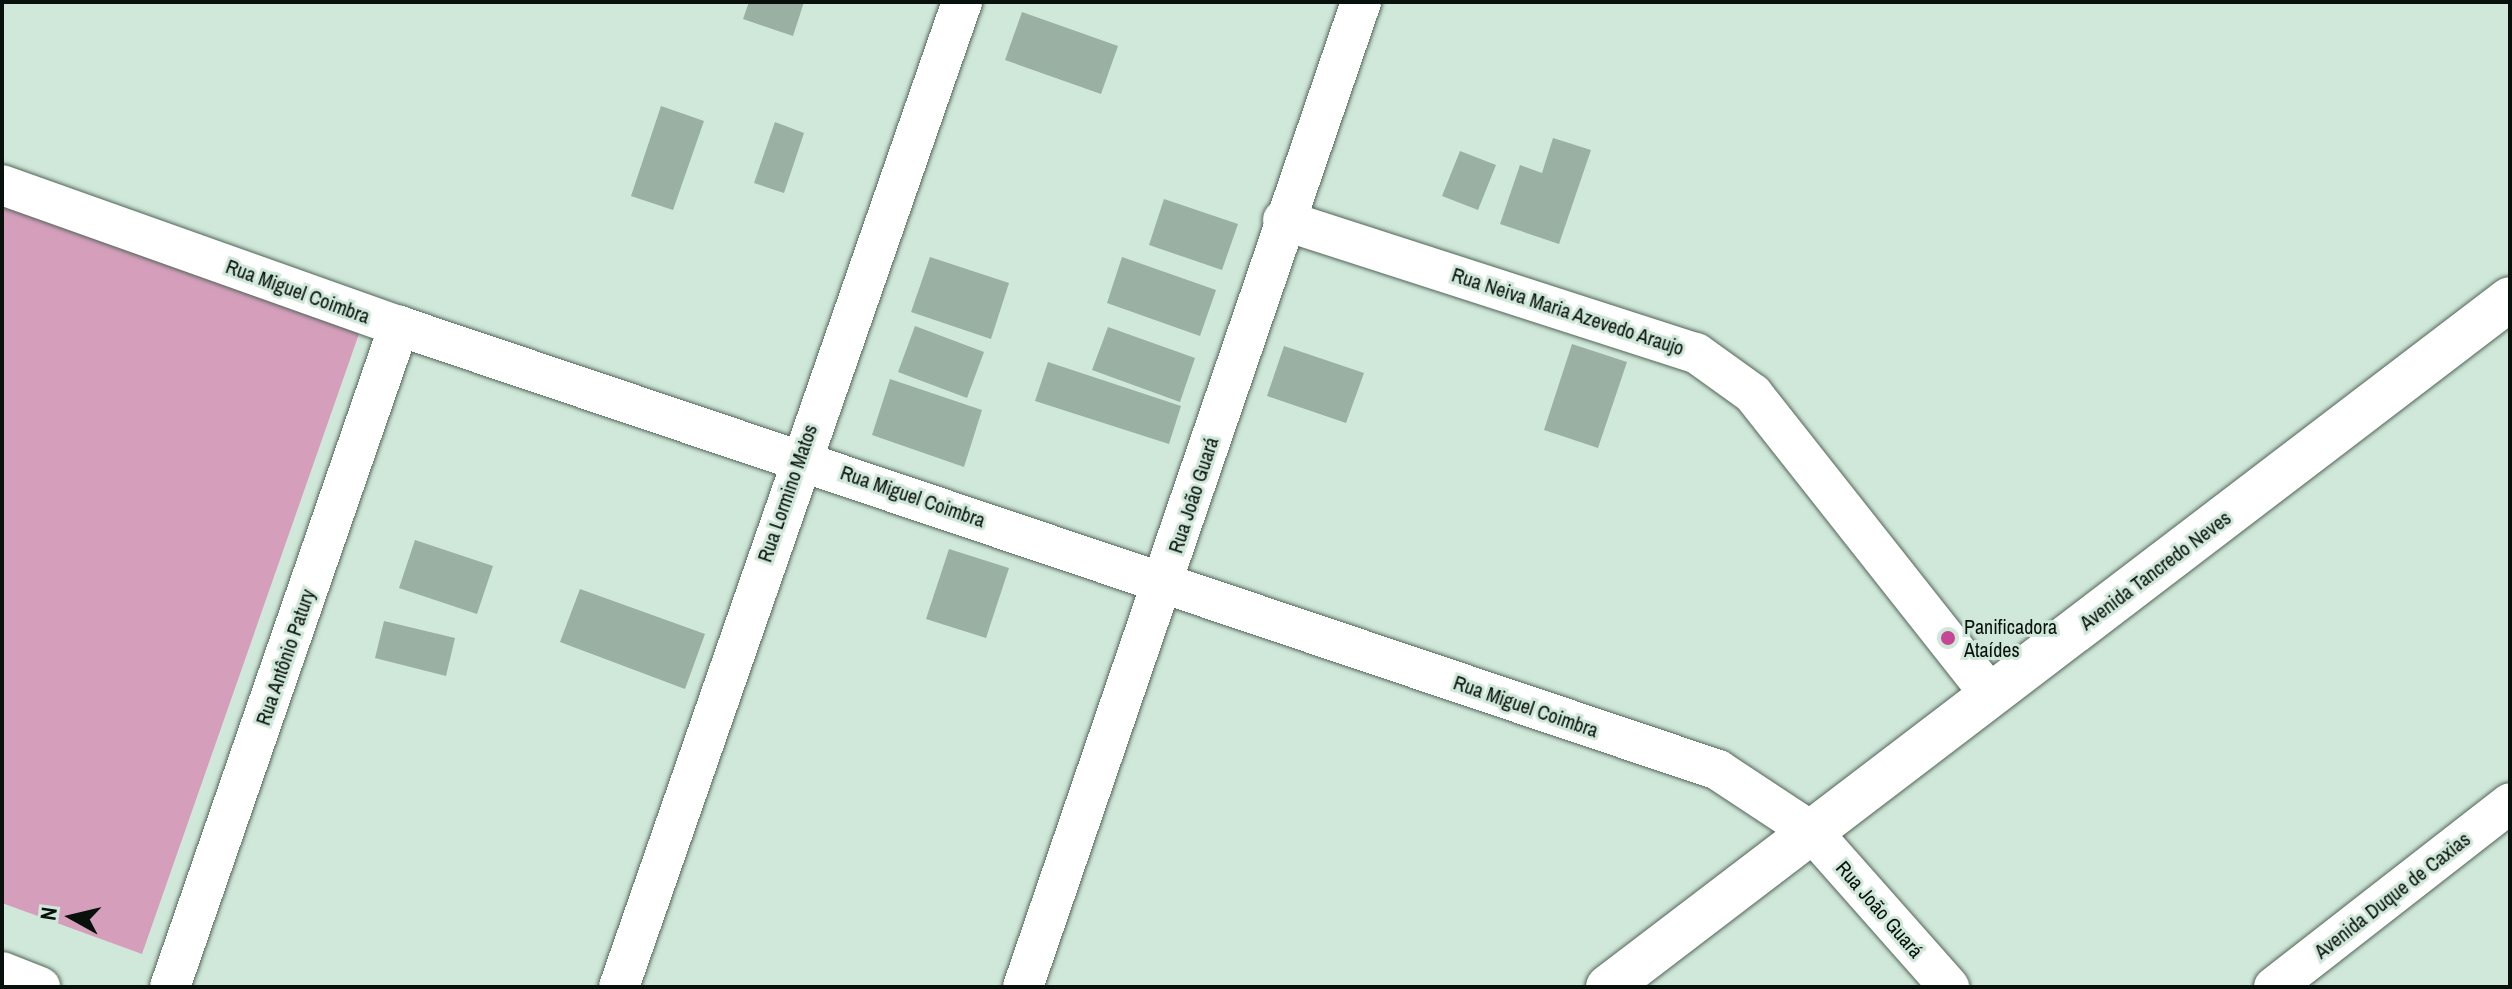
<!DOCTYPE html>
<html>
<head>
<meta charset="utf-8">
<style>
  body { margin:0 }
  #map { position:relative; width:2512px; height:989px; overflow:hidden; background:#d0e8d9; font-family:"Archivo Narrow",sans-serif }
  div>[style] { position:absolute }
  [style*='--x'] { left:calc(var(--x)*1px); top:calc(var(--y)*1px); width:calc(var(--w)*1px); rotate:calc(var(--a)*1deg) }
  .green>* { inset:0; background:#d59fbc }
  .building>* { inset:0; background:#99b0a2 }
  .roads { filter:drop-shadow(0 0 2px #516559) drop-shadow(0 0 2px #516559) }
  .minor>* { height:40px; margin:-20px; padding:0 20px; transform-origin:20px; border-radius:20px; background:#fff }
  .primary>* { height:44px; margin:-22px; padding:0 22px; transform-origin:22px; border-radius:22px; background:#fff }
  .dots>* { width:22px; height:22px; translate:-50% -50%; box-sizing:border-box; border:4px solid #d0e8d9; border-radius:50% }
  span { translate:-50% -50%; white-space:nowrap; text-align:center; line-height:1.15; -webkit-text-stroke:6px #d0e8d9; paint-order:stroke }
  .street-label { font-size:20px; color:#09110c }
  .poi-label { font-size:20px; color:#09110c }
  .left { translate:0 -50%; text-align:left }
  .frame { position:absolute; inset:0; border:4px solid #09110c; pointer-events:none }
  .north { position:absolute; left:32px; top:877px; width:80px; height:80px; -webkit-text-stroke:6px #d0e8d9; paint-order:stroke; rotate:278deg; font-size:22px; font-weight:700; line-height:32px; text-align:center; color:#09110c }
  .north::after { content:''; display:block; margin:auto; width:28px; height:36px; background:#09110c; clip-path:polygon(50% 0,100% 100%,50% 72%,0 100%) }
</style>
</head>
<body>
<div id="map">
  <div class="green">
    <i style="clip-path:polygon(2px 199px,361px 328px,142px 954px,2px 903px)"></i>
  </div>
  <div class="building">
    <i style="clip-path:polygon(749px 2px,804px 2px,793px 36px,743px 19px)"></i>
    <i style="clip-path:polygon(1022px 12px,1118px 46px,1101px 94px,1005px 60px)"></i>
    <i style="clip-path:polygon(661px 106px,704px 121px,673px 210px,631px 196px)"></i>
    <i style="clip-path:polygon(775px 122px,804px 133px,784px 193px,754px 183px)"></i>
    <i style="clip-path:polygon(1553px 138px,1591px 150px,1559px 244px,1500px 224px,1520px 165px,1542px 173px)"></i>
    <i style="clip-path:polygon(1460px 151px,1496px 165px,1478px 210px,1442px 196px)"></i>
    <i style="clip-path:polygon(1164px 199px,1238px 224px,1222px 270px,1149px 245px)"></i>
    <i style="clip-path:polygon(930px 257px,1009px 283px,991px 339px,911px 312px)"></i>
    <i style="clip-path:polygon(1122px 257px,1216px 290px,1200px 336px,1107px 303px)"></i>
    <i style="clip-path:polygon(915px 326px,984px 352px,967px 398px,898px 372px)"></i>
    <i style="clip-path:polygon(1108px 327px,1195px 358px,1180px 402px,1092px 370px)"></i>
    <i style="clip-path:polygon(1572px 344px,1627px 362px,1598px 448px,1544px 430px)"></i>
    <i style="clip-path:polygon(1284px 346px,1364px 373px,1346px 423px,1267px 396px)"></i>
    <i style="clip-path:polygon(1048px 362px,1181px 406px,1169px 444px,1035px 401px)"></i>
    <i style="clip-path:polygon(890px 379px,982px 410px,964px 467px,872px 435px)"></i>
    <i style="clip-path:polygon(415px 540px,493px 566px,477px 614px,399px 588px)"></i>
    <i style="clip-path:polygon(949px 549px,1009px 568px,986px 638px,926px 619px)"></i>
    <i style="clip-path:polygon(580px 589px,705px 634px,685px 689px,560px 642px)"></i>
    <i style="clip-path:polygon(384px 621px,455px 638px,446px 676px,375px 658px)"></i>
  </div>
  <div class="roads">
    <div class="minor">
      <i style="--x:2;--y:185;--w:421;--a:19.6"></i>
      <i style="--x:399;--y:326;--w:1392;--a:18.6"></i>
      <i style="--x:1718;--y:770;--w:113;--a:33.4"></i>
      <i style="--x:1812;--y:832;--w:207;--a:48.5"></i>
      <i style="--x:1283;--y:220;--w:434;--a:17.9"></i>
      <i style="--x:1696;--y:353;--w:70;--a:35.7"></i>
      <i style="--x:1753;--y:394;--w:384;--a:51.7"></i>
      <i style="--x:2;--y:972;--w:41;--a:21.5"></i>
      <i style="--x:170;--y:987;--w:700;--a:-70.89"></i>
      <i style="--x:619;--y:987;--w:1043;--a:-70.8"></i>
      <i style="--x:1023;--y:987;--w:1041;--a:-71.06"></i>
      <i style="--x:2274;--y:987;--w:299;--a:-37.9"></i>
    </div>
    <div class="primary">
      <i style="--x:1608;--y:987;--w:1134;--a:-37.33"></i>
    </div>
  </div>
  <div class="dots">
    <i style="left:1948px;top:638px;background:#c54795"></i>
  </div>
  <div class="street-label">
    <span style="left:298px;top:291px;rotate:20deg">Rua Miguel Coimbra</span>
    <span style="left:1568px;top:311px;rotate:18deg">Rua Neiva Maria Azevedo Araujo</span>
    <span style="left:787px;top:493px;rotate:-71deg">Rua Lormino Matos</span>
    <span style="left:1193px;top:495px;rotate:-72deg">Rua João Guará</span>
    <span style="left:913px;top:496px;rotate:19deg">Rua Miguel Coimbra</span>
    <span style="left:2155px;top:570px;rotate:-37deg">Avenida Tancredo Neves</span>
    <span style="left:285px;top:657px;rotate:-71deg">Rua Antônio Patury</span>
    <span style="left:1526px;top:706px;rotate:19deg">Rua Miguel Coimbra</span>
    <span style="left:2392px;top:895px;rotate:-38deg">Avenida Duque de Caxias</span>
    <span style="left:1880px;top:909px;rotate:49deg">Rua João Guará</span>
  </div>
  <div class="poi-label">
    <span class="left" style="left:1964px;top:638px">Panificadora<br>Ataídes</span>
  </div>
  <div class="frame"></div>
  <div class="north">N</div>
</div>
</body>
</html>
